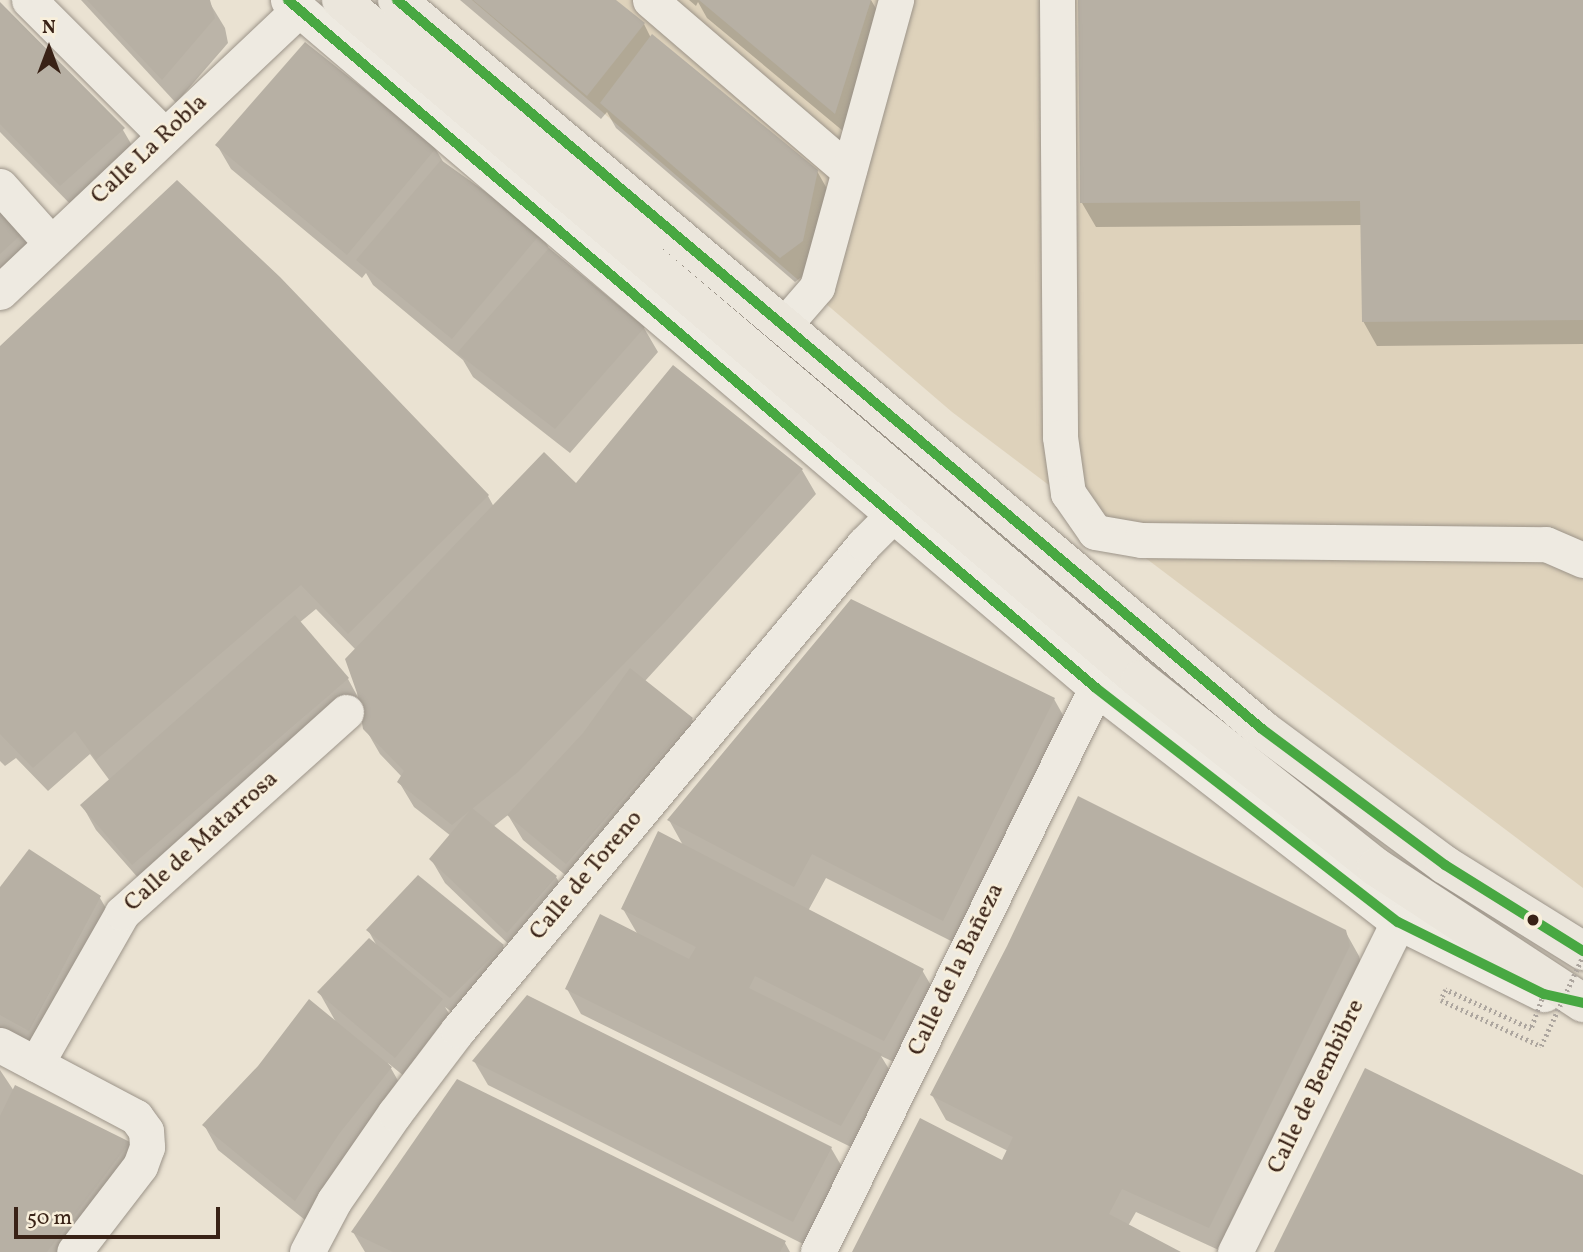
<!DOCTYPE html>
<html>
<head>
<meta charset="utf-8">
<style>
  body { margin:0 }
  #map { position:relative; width:1583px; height:1252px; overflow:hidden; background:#eae2d2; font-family:Vollkorn,serif }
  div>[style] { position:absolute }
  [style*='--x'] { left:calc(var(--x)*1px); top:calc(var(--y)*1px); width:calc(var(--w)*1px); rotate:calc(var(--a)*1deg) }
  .green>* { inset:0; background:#ded2bb }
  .shadow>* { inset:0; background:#0003 }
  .building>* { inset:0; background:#b7b0a4 }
  .roads { filter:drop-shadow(0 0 2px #9c9489) drop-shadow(0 0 2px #9c9489) }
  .minor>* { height:35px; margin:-17.5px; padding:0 17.5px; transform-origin:17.5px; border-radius:17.5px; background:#eeeae1 }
  .major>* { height:38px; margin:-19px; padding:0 19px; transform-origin:19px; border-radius:19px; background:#ebe6dc }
  .path-bridge>* { height:4.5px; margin-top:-2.25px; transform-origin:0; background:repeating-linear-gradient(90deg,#ada69f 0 2px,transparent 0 5.5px) }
  .bus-1>* { height:10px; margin:-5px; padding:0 5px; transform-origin:5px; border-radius:5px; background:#48a842 }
  .dots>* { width:19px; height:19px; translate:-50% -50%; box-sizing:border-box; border:4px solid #f8efdb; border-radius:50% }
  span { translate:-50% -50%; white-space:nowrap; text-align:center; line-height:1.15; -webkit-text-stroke:5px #f8efdb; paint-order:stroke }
  .street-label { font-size:24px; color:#392216 }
  .north { position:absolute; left:14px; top:14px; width:70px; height:70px; -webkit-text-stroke:5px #f8efdb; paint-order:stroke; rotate:0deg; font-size:19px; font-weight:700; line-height:28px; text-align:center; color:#392216 }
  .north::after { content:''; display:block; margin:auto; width:24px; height:32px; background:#392216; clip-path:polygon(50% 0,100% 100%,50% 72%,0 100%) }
  .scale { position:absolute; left:14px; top:1207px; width:206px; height:32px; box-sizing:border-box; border:4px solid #392216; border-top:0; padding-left:9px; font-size:21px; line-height:24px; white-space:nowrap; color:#392216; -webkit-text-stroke:5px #f8efdb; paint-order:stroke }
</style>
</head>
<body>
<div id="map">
  <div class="green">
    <i style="clip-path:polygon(472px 0,1583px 0,1583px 888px,952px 412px)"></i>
  </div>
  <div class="shadow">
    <i style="clip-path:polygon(81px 0,208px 0,225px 28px,228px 43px,176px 103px)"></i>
    <i style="clip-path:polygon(460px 0,613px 0,644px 24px,651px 38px,817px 171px,831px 196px,816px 266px,795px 282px,616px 128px,607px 112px,601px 119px)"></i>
    <i style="clip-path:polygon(689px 0,871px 0,885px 24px,849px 136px,707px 18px,698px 2px,696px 6px)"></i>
    <i style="clip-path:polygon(1080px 0,1583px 0,1583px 344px,1377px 346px,1363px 321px,1362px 225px,1096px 227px,1082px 203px)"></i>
    <i style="clip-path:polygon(0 4px,123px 130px,137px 154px,75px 209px,0 132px)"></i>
    <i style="clip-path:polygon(217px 145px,435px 148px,445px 165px,540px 233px,552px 253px,644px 328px,658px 352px,570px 453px,473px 377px,463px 360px,373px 285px,366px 273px,362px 278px,231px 169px)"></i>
    <i style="clip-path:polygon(0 205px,39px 255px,0 292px)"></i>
    <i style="clip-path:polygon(evenodd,279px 278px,488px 496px,494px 507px,576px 486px,802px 470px,816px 494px,645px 681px,692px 719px,706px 743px,581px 888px,523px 840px,508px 815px,493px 827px,556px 877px,570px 901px,521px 956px,445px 883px,431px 859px,451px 836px,414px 807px,399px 782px,402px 777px,380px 754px,365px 728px,361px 704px,147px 888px,96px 830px,82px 805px,110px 781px,90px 754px,48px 791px,16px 758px,5px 766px,0 761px,0 349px,279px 278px,316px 609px,356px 650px,360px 701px,348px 679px,299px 623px,316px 609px)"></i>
    <i style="clip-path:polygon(1054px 699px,1068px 724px,957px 944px,826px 878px,808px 911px,922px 970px,936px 994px,898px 1064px,881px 1056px,895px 1079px,855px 1149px,581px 1014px,567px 989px,638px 935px,623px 909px,684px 847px,669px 820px)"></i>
    <i style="clip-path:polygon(0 889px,100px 898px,114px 922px,43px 1054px,0 1031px)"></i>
    <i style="clip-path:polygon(368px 930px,503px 946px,517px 970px,465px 1022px,445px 1007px,456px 1025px,410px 1081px,388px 1063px,405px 1093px,310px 1224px,218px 1150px,204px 1125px,337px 1024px,319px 992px,377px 946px)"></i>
    <i style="clip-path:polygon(1345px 931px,1359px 956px,1363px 971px,1223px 1252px,1136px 1212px,1128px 1226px,1177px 1252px,854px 1252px,1003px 1163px,1008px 1151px,946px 1120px,932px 1095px)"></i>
    <i style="clip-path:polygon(474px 1061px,831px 1148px,845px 1172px,807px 1246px,488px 1085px)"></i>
    <i style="clip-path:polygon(0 1070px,14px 1091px,129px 1143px,142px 1167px,79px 1252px,0 1252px)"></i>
    <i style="clip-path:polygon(353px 1232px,785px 1243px,790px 1252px,365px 1252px)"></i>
  </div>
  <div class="building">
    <i style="clip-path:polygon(87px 0,210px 0,215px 18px,162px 80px)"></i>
    <i style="clip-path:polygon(473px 0,616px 0,645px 23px,587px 96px)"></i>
    <i style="clip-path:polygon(699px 0,871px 0,835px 114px)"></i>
    <i style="clip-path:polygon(1078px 0,1583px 0,1583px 320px,1362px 322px,1360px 201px,1080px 203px)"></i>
    <i style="clip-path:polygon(0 2px,125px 128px,60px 186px,0 124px)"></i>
    <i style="clip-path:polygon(652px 34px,818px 170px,803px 241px,780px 258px,600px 103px)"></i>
    <i style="clip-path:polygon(305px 42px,437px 147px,347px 255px,215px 145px)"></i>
    <i style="clip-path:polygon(441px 160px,542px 232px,452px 339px,356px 260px)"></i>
    <i style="clip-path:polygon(177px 180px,280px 277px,489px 495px,348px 634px,301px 585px,96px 760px,75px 731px,33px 768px,0 734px,0 346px)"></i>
    <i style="clip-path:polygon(0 203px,26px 230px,0 254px)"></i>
    <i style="clip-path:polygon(549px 248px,645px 327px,555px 429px,457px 353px)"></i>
    <i style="clip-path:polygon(673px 365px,803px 469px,665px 622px,518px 772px,452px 825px,397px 782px,404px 771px,363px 729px,357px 693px,345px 659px,544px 452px,576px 483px)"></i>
    <i style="clip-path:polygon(851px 599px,1055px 698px,943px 921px,812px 854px,794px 887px,667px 820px)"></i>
    <i style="clip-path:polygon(295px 615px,349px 678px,132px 865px,80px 805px)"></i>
    <i style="clip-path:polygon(630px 668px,693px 718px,566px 864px,507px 815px,583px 733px)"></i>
    <i style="clip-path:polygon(1078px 796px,1346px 930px,1350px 946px,1209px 1228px,1122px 1189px,1109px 1214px,1181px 1252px,852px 1252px,920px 1118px,1002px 1160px,1013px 1137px,930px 1095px,1007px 946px)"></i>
    <i style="clip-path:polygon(472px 808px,557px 876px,507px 933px,429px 859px)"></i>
    <i style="clip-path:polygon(658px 831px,924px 969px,884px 1041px,755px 976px,749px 988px,882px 1054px,841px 1126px,565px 989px,600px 914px,689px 959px,696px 947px,621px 909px)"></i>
    <i style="clip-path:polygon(29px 849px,101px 896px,29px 1031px,0 1015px,0 887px)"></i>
    <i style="clip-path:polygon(418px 875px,504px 945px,450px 998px,366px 930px)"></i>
    <i style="clip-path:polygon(369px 938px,443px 999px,395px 1058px,317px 992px)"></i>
    <i style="clip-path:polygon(527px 995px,832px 1147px,793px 1222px,472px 1061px)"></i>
    <i style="clip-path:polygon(309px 999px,392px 1067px,339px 1134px,295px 1201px,202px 1125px,258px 1066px)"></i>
    <i style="clip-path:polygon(1365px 1068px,1583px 1175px,1583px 1252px,1274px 1252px)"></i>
    <i style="clip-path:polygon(457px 1079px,786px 1241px,780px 1252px,393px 1252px,351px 1232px)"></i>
    <i style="clip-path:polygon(15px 1085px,130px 1142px,47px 1252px,0 1252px,0 1116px)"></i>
  </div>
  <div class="roads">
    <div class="minor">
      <i style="--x:29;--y:0;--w:192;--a:45"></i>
      <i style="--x:288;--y:0;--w:1061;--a:40.41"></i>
      <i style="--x:1096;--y:688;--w:382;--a:37.8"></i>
      <i style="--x:1398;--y:922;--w:163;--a:26.3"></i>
      <i style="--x:650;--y:0;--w:262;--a:40.7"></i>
      <i style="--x:1057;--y:0;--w:437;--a:89.6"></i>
      <i style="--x:1060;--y:437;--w:57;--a:81.9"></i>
      <i style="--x:1068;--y:493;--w:47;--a:55.3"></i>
      <i style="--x:1095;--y:532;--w:47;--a:9.9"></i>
      <i style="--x:1141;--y:540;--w:405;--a:0.6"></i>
      <i style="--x:1546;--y:544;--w:40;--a:23.4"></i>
      <i style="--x:0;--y:186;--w:75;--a:48.2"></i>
      <i style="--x:0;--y:292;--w:412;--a:-43.4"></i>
      <i style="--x:785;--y:324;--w:49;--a:-49.1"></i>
      <i style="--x:817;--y:287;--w:298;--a:-74.6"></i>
      <i style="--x:0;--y:1045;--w:154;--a:27.9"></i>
      <i style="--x:136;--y:1117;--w:17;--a:54"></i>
      <i style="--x:146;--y:1131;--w:16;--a:86"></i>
      <i style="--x:147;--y:1147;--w:20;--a:110"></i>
      <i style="--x:140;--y:1166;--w:108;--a:127.5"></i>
      <i style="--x:36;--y:1064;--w:174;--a:-60.3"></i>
      <i style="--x:122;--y:913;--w:301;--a:-41.9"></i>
      <i style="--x:307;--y:1252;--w:58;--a:-62.1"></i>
      <i style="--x:334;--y:1201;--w:107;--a:-55.3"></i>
      <i style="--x:395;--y:1113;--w:104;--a:-52.8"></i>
      <i style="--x:458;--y:1030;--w:633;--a:-50.12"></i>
      <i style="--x:864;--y:544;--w:38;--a:-45"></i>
      <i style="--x:818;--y:1252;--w:629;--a:-63.76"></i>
      <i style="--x:1235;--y:1252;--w:368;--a:-63.7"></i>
    </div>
    <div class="major">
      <i style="--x:341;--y:0;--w:1049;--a:40.4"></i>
      <i style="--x:1140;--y:680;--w:301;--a:38.4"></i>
      <i style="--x:1376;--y:867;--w:248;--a:33.3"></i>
      <i style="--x:397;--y:0;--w:1131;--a:40.12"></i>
      <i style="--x:1262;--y:729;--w:228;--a:36.6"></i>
      <i style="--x:1445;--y:865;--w:163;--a:31.9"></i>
    </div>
  </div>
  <div class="path-bridge">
    <i style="--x:1544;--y:994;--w:37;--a:110"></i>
    <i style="--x:1531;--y:1029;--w:94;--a:-155.4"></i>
    <i style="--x:1446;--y:990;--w:11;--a:117"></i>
    <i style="--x:1441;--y:1000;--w:110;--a:24.7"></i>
    <i style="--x:1541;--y:1046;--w:99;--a:-65"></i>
  </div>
  <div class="bus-1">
    <i style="--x:288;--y:0;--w:1061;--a:40.41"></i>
    <i style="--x:1096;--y:688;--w:382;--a:37.8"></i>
    <i style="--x:1398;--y:922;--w:163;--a:26.3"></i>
    <i style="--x:1544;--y:994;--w:40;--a:13"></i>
    <i style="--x:397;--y:0;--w:1131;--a:40.12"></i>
    <i style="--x:1262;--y:729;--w:228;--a:36.6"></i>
    <i style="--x:1445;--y:865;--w:163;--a:31.9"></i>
  </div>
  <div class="dots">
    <i style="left:1533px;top:920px;background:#392216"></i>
  </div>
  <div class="street-label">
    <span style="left:150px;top:150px;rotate:-43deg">Calle La Robla</span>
    <span style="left:202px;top:842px;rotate:-42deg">Calle de Matarrosa</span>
    <span style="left:587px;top:876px;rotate:-50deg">Calle de Toreno</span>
    <span style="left:957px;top:970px;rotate:-64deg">Calle de la Bañeza</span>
    <span style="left:1317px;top:1087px;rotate:-64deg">Calle de Bembibre</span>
  </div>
  <div class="north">N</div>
  <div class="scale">50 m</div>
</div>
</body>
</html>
